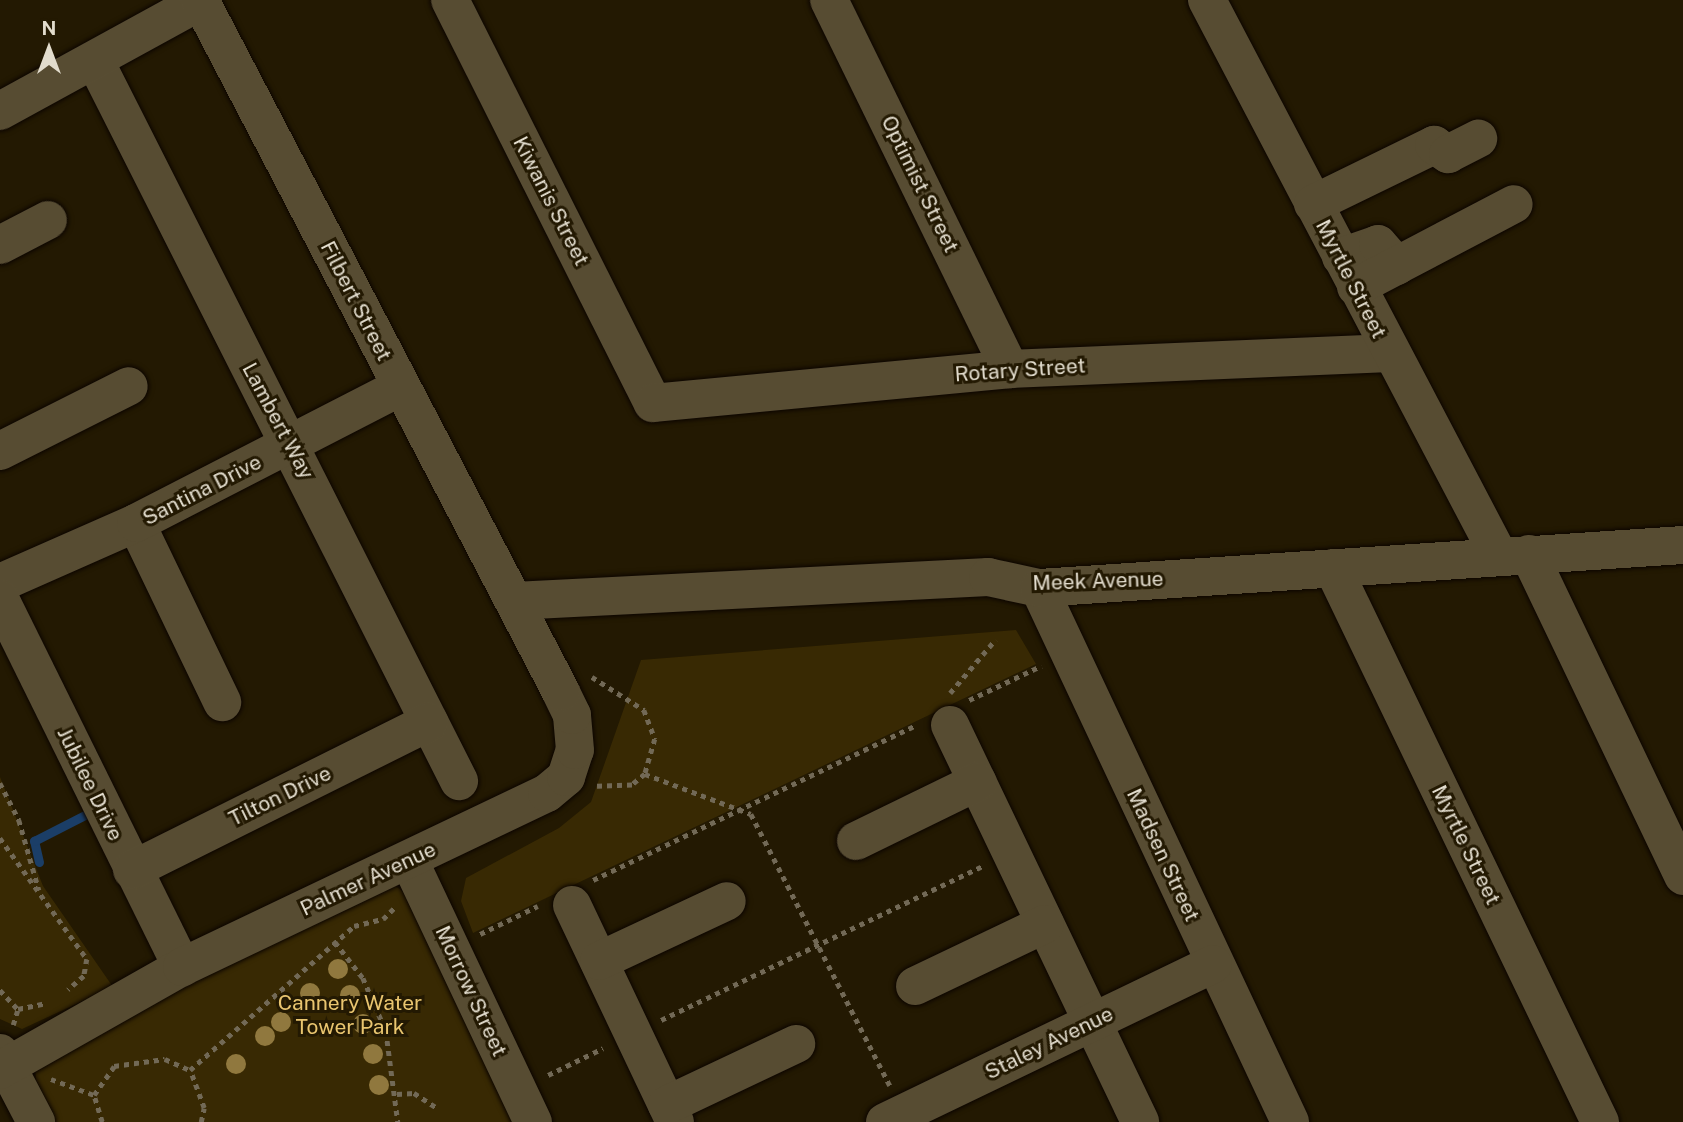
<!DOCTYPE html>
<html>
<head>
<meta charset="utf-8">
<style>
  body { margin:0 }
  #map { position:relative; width:1683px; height:1122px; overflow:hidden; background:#231902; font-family:"Public Sans",sans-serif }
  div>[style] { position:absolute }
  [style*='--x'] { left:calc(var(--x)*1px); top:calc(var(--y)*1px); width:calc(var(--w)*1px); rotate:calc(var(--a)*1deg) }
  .green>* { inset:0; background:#382903 }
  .stream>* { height:9px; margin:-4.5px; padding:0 4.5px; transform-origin:4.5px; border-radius:4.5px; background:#1b3e67 }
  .path>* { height:4.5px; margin-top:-2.25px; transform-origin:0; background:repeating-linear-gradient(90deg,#726956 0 5px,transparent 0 10px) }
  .roads { filter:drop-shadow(0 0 2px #0c0500) drop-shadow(0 0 2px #0c0500) }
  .minor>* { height:38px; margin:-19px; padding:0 19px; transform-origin:19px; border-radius:19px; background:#574c32 }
  .trees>* { width:20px; height:20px; margin:-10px; border-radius:50%; background:#90783e }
  span { translate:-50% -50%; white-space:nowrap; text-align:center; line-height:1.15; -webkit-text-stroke:6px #231902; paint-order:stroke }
  .street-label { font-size:21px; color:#e2dccd }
  .park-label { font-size:21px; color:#e9c56f }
  .north { position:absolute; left:14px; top:14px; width:70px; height:70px; -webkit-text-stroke:5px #231902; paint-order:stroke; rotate:0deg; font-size:19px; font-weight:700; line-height:28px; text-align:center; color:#e2dccd }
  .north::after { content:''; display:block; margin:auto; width:24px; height:32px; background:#e2dccd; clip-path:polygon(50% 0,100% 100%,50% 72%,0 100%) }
</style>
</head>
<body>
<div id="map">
  <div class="green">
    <i style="clip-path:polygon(1016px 630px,1036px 664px,473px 933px,461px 901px,466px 878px,559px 828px,591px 802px,641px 660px)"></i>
    <i style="clip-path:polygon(0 777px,43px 886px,113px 987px,22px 1029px,0 1019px)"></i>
    <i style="clip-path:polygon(393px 884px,411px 898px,519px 1122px,52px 1122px,37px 1091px,35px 1068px,49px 1052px)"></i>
  </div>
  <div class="stream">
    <i style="--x:39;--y:862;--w:22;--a:-103"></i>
    <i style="--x:34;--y:841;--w:62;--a:-27"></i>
  </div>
  <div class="path">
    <i style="--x:592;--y:677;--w:62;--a:32.4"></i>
    <i style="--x:644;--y:710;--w:31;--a:69"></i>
    <i style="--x:655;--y:739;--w:36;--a:106"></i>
    <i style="--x:645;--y:774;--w:17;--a:140"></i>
    <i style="--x:632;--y:785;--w:35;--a:178"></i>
    <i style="--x:950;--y:693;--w:70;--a:-49.7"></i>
    <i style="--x:969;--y:700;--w:80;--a:-25.3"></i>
    <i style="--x:645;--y:774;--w:113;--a:20.7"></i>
    <i style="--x:751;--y:814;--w:305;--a:62.9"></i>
    <i style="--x:0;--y:783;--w:42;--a:62.8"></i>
    <i style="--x:19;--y:820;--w:73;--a:74.1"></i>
    <i style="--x:0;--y:838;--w:149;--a:54.3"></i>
    <i style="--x:87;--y:959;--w:17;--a:100"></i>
    <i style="--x:84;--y:976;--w:21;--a:139"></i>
    <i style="--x:593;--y:880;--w:359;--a:-25.6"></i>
    <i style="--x:480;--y:934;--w:64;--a:-25.8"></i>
    <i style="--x:335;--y:942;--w:46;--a:52.1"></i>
    <i style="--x:363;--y:978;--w:58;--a:66.5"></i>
    <i style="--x:386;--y:1031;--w:92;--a:82.5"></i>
    <i style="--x:0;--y:990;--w:26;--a:47"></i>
    <i style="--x:18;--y:1009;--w:29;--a:-12"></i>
    <i style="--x:661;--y:1020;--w:356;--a:-25.6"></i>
    <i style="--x:13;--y:1025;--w:17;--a:-73"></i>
    <i style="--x:548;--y:1075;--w:61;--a:-26.1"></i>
    <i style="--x:51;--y:1079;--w:46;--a:20.4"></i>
    <i style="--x:397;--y:1094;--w:17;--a:-3"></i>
    <i style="--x:414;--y:1093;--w:27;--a:33"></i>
    <i style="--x:102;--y:1122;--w:28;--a:-107"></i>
    <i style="--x:94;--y:1095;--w:35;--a:-55"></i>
    <i style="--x:114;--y:1066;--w:51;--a:-7.8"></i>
    <i style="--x:165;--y:1059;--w:27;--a:24"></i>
    <i style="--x:201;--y:1122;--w:14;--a:-78"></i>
    <i style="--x:204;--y:1108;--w:40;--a:-110.2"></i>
    <i style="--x:190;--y:1070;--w:218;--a:-41.3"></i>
    <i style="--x:354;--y:926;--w:30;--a:-14"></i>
    <i style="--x:383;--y:919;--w:18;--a:-45"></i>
  </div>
  <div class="roads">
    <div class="minor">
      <i style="--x:450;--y:0;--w:451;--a:63.3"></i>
      <i style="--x:653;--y:403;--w:359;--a:-5.4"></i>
      <i style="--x:1010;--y:369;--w:379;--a:-2.4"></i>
      <i style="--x:829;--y:0;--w:411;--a:63.9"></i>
      <i style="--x:1207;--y:0;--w:628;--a:62.29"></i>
      <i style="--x:95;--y:61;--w:807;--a:63.18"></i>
      <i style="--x:0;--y:111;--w:229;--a:-28.7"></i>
      <i style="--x:1313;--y:204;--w:135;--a:-26"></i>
      <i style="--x:1434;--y:145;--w:17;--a:33"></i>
      <i style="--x:1448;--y:154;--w:34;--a:-27"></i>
      <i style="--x:0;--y:245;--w:54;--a:-27.5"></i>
      <i style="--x:1341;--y:257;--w:39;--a:-19"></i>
      <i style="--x:1378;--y:244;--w:29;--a:49"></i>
      <i style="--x:1356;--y:287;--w:178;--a:-27.7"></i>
      <i style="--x:0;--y:451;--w:144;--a:-26.7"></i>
      <i style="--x:136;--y:523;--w:199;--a:64.3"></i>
      <i style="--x:1529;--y:554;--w:357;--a:64.4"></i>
      <i style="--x:1333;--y:568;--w:615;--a:64.27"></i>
      <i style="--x:0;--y:583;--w:149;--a:-23.8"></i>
      <i style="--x:136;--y:523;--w:296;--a:-27.2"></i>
      <i style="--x:1039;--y:588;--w:590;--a:64.82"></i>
      <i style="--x:0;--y:599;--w:411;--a:63.7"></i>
      <i style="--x:514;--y:601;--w:475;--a:-2.9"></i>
      <i style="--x:988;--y:577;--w:52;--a:12.2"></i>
      <i style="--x:1039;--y:588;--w:645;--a:-3.82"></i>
      <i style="--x:950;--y:725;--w:440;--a:64.4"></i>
      <i style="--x:856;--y:841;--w:135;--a:-26"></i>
      <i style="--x:409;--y:860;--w:290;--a:64.7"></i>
      <i style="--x:132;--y:870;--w:332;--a:-26.5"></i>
      <i style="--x:572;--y:905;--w:240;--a:64.6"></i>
      <i style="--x:599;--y:961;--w:141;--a:-25.1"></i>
      <i style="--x:915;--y:986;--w:144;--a:-25.5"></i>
      <i style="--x:0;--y:1053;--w:78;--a:62.4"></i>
      <i style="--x:0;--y:1070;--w:209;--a:-29.5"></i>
      <i style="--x:182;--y:967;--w:404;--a:-25.5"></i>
      <i style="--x:547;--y:793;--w:25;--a:-40"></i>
      <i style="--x:566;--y:777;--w:28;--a:-72"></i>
      <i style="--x:575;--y:750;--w:35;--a:-95"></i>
      <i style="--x:572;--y:715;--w:25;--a:-116"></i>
      <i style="--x:561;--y:692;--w:781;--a:-117.55"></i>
      <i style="--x:667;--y:1105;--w:143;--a:-25.3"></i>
      <i style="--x:885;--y:1122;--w:364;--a:-25.7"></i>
    </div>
  </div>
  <div class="trees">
    <i style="left:338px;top:969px"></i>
    <i style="left:310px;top:993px"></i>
    <i style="left:350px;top:995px"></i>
    <i style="left:281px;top:1022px"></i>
    <i style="left:363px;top:1024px"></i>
    <i style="left:265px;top:1036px"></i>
    <i style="left:373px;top:1054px"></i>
    <i style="left:236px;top:1064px"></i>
    <i style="left:379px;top:1085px"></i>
  </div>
  <div class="street-label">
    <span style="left:920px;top:184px;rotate:64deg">Optimist Street</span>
    <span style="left:551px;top:201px;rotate:63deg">Kiwanis Street</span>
    <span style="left:1351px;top:279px;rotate:63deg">Myrtle Street</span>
    <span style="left:356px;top:301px;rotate:63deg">Filbert Street</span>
    <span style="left:1020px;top:370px;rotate:-4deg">Rotary Street</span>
    <span style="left:278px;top:421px;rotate:62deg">Lambert Way</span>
    <span style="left:202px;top:490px;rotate:-27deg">Santina Drive</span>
    <span style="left:1098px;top:581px;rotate:-2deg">Meek Avenue</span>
    <span style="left:90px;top:784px;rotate:64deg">Jubilee Drive</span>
    <span style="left:280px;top:796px;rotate:-26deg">Tilton Drive</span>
    <span style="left:1466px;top:845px;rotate:64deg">Myrtle Street</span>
    <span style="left:1163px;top:855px;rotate:65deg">Madsen Street</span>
    <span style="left:368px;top:879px;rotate:-25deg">Palmer Avenue</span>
    <span style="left:471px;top:991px;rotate:65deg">Morrow Street</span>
    <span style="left:1049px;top:1043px;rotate:-26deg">Staley Avenue</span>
  </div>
  <div class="park-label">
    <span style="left:350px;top:1015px">Cannery Water<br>Tower Park</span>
  </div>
  <div class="north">N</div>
</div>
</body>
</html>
